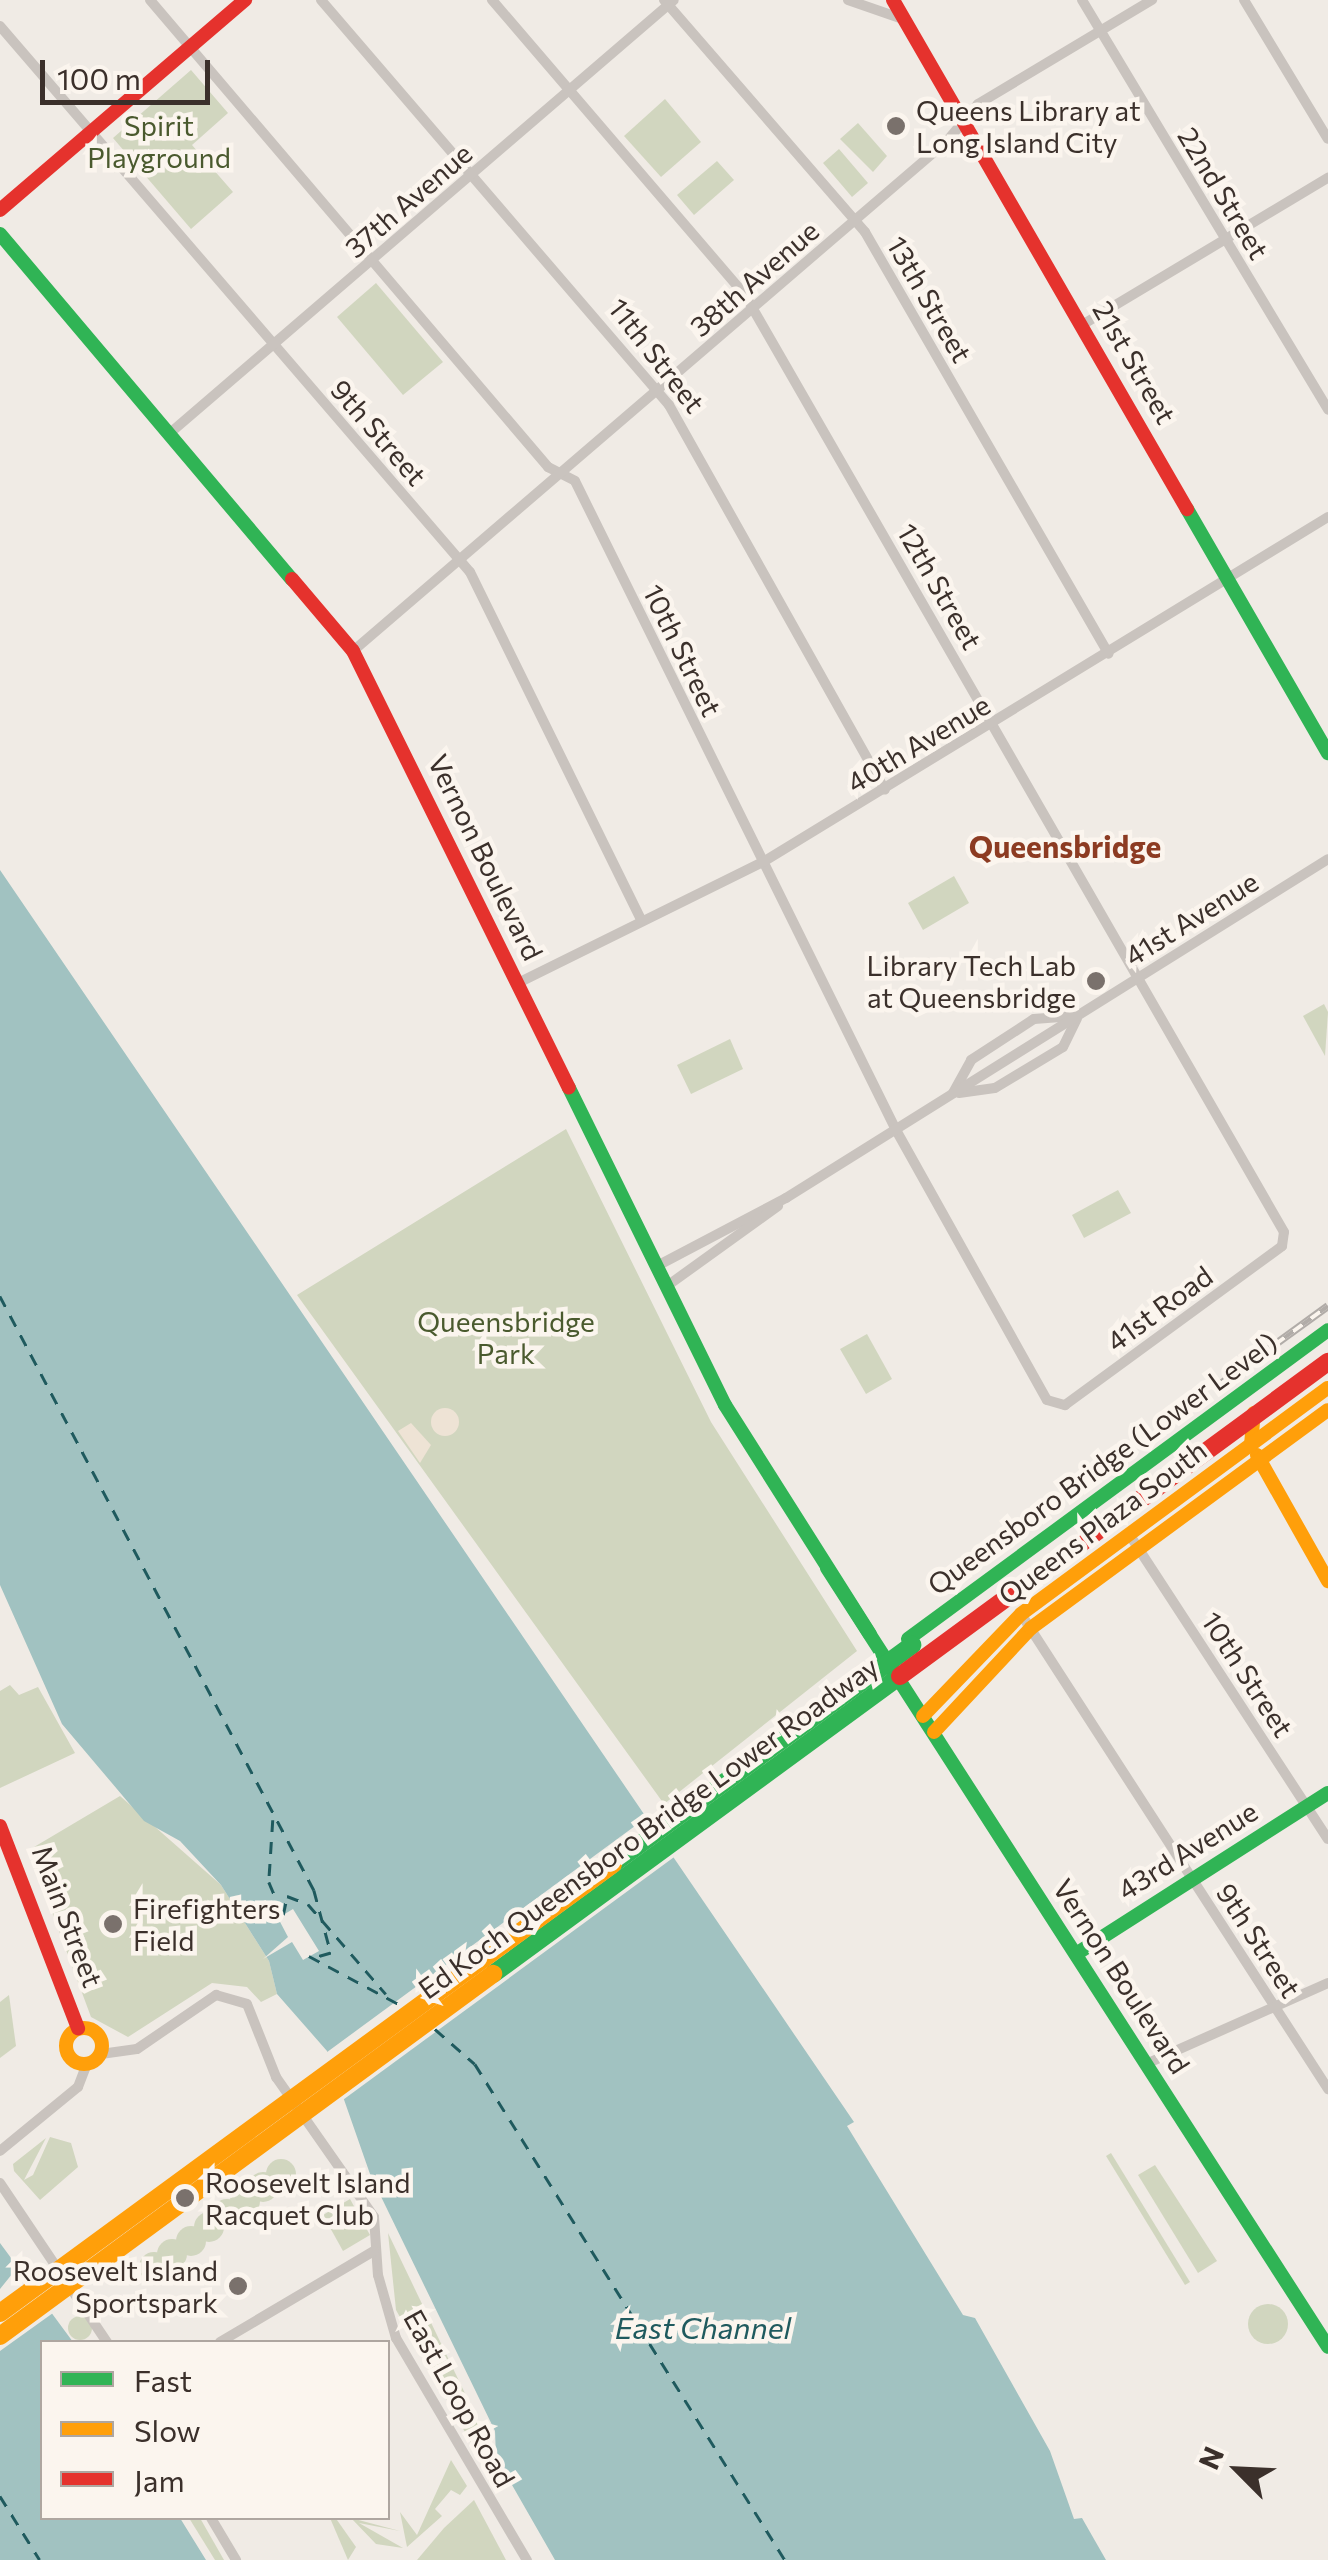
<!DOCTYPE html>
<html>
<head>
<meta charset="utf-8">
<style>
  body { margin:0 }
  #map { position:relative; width:1328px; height:2560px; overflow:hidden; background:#f0ebe5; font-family:Commissioner,sans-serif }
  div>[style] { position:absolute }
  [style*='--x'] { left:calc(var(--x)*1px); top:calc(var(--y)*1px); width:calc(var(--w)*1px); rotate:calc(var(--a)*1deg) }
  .green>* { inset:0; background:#d1d6bf }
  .round { border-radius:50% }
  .plaza>* { inset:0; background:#eee3d5 }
  .water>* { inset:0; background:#a1c2c1 }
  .pier>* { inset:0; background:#f0ebe5 }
  .ferry>* { height:2.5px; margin-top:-1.25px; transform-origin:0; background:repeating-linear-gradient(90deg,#1f5a5e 0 12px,transparent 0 22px) }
  .street>* { height:10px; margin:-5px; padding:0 5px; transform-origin:5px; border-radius:5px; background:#c9c3be }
  .fast>* { height:14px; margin:-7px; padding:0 7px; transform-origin:7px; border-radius:7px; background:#30b455 }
  .slow>* { height:14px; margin:-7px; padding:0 7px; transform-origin:7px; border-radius:7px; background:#ff9f0a }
  .slow>.ring { margin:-7px; padding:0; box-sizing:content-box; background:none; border:14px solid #ff9f0a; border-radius:50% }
  .jam>* { height:14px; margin:-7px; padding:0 7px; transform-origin:7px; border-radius:7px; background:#e5322d }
  .rail>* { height:8px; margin-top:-4px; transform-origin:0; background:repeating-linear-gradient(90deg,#fbf5ee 0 11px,#b1aca8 0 22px); box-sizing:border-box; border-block:2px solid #b1aca8 }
  .fast-bridge>* { height:18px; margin:-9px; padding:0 9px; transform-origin:9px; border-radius:9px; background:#30b455 }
  .slow-bridge>* { height:18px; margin:-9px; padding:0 9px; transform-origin:9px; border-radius:9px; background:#ff9f0a }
  .jam-bridge>* { height:18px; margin:-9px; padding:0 9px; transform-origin:9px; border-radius:9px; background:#e5322d }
  .dots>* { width:28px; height:28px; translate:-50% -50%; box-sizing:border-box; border:5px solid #fbf5ee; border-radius:50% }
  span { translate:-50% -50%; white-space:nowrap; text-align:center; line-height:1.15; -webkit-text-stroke:9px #fbf5ee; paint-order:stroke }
  .poi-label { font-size:28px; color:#3b302b }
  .left { translate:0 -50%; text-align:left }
  .right { translate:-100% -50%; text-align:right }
  .park-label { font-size:28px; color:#4a5a2e }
  .street-label { font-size:28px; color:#3b302b }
  .neighbourhood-label { font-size:30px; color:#8c3b22; font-weight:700 }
  .water-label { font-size:30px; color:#1f5a5e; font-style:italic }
  .legend { position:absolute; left:40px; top:2340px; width:350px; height:180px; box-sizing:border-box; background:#fbf5ee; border:2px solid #aea6a0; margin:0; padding:12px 18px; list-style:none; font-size:30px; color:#3b302b }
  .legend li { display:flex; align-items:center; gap:20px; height:50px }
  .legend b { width:50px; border:2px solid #aea6a0 }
  .north { position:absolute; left:1188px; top:2420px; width:100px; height:100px; -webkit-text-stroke:8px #fbf5ee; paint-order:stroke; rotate:294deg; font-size:28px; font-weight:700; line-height:40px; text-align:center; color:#3b302b }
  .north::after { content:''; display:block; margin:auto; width:35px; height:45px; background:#3b302b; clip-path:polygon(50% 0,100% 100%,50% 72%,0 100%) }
  .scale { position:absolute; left:40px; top:60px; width:170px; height:45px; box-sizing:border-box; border:5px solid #3b302b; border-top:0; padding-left:12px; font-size:30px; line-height:35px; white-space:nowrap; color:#3b302b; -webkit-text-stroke:8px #fbf5ee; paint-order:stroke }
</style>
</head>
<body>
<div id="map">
  <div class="green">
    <i style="clip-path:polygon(191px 70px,228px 113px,192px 145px,233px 192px,191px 229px,113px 138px)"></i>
    <i style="clip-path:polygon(665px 99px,701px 142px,661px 177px,624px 136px)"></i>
    <i style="clip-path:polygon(858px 123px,887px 156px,873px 172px,840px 139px)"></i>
    <i style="clip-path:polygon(839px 149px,868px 183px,852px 197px,823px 163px)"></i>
    <i style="clip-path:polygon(717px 161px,734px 180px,694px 215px,677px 195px)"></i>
    <i style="clip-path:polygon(376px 283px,443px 362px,403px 395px,337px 317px)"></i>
    <i style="clip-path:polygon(954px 876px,969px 903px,923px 930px,908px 903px)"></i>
    <i style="clip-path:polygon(1324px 1004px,1328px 1012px,1325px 1056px,1303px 1016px)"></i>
    <i style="clip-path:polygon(730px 1039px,743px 1069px,691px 1094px,677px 1065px)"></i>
    <i style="clip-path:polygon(566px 1129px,711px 1422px,857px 1651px,664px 1804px,297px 1295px)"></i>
    <i style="clip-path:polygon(1118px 1190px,1131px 1213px,1084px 1238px,1072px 1215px)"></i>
    <i style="clip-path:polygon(867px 1334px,892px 1379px,866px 1394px,840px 1349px)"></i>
    <i style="clip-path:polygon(10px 1685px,19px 1695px,38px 1687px,75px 1753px,0 1788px,0 1691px)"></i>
    <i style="clip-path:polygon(120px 1796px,221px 1885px,269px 1961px,277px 1994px,261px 2002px,247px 1987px,212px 1983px,128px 2037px,91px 2017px,29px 1850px)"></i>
    <i style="clip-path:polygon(9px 1995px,16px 2046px,0 2058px,0 2002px)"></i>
    <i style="clip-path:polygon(50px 2137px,71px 2143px,78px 2167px,40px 2200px,14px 2171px,13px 2164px,46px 2138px,24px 2180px,33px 2175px)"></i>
    <i style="clip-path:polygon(1111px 2153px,1190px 2282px,1185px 2285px,1106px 2156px)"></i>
    <i class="round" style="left:266px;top:2159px;width:30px;height:30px"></i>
    <i style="clip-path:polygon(1155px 2165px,1217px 2261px,1198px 2273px,1138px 2175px)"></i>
    <i class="round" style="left:248px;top:2172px;width:30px;height:30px"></i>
    <i class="round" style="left:230px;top:2186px;width:30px;height:30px"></i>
    <i class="round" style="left:212px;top:2199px;width:30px;height:30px"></i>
    <i style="clip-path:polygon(350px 2199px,370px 2235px,343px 2251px,323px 2215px)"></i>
    <i class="round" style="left:194px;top:2212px;width:30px;height:30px"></i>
    <i class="round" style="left:176px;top:2226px;width:30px;height:30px"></i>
    <i style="clip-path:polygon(388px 2233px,484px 2433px,483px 2464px,396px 2310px)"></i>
    <i class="round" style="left:157px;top:2239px;width:30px;height:30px"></i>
    <i class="round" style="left:139px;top:2252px;width:30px;height:30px"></i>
    <i class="round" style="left:1248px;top:2304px;width:40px;height:40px"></i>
    <i class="round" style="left:68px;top:2316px;width:24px;height:24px"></i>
    <i style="clip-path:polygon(451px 2460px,467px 2486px,460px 2495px,451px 2490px,435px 2509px,442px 2516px,407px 2547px,400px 2512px,417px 2535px)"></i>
    <i style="clip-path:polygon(474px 2500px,506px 2560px,417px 2560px,444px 2528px)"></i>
    <i style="clip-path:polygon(189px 2518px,200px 2518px,224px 2560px,215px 2560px)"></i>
    <i style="clip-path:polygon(330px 2518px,337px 2520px,356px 2547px,348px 2560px)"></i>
    <i style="clip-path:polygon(351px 2518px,400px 2531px,359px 2523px,403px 2548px,376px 2544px)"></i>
  </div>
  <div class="plaza">
    <i class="round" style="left:431px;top:1408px;width:28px;height:28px"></i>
    <i style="clip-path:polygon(411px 1423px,431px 1445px,420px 1463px,398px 1431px)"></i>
  </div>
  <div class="water">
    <i style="clip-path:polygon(0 870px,854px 2122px,847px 2126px,963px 2315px,975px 2318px,1050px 2451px,1074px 2519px,1082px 2518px,1106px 2560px,555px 2560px,496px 2457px,495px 2431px,370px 2174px,327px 2051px,277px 1994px,269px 1961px,221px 1885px,180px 1841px,144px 1821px,62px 1724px,0 1585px)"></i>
    <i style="clip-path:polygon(0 2243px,73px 2342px,42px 2342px,42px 2518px,180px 2518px,206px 2560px,0 2560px)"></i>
  </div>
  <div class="pier">
    <i style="clip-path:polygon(654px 1812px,681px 1852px,336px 2105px,343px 2094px,319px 2058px)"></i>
    <i style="clip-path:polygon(293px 1909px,319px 1951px,303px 1960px,292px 1942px,263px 1959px,288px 1937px,278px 1918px)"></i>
    <i style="clip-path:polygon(21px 2263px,61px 2317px,53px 2313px,0 2351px,0 2289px)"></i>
  </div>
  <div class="ferry">
    <i style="--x:0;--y:1296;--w:672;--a:62.14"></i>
    <i style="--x:314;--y:1890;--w:65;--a:74.9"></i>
    <i style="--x:331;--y:1953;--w:19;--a:164"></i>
    <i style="--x:273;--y:1820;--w:62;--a:93.7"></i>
    <i style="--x:269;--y:1882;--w:34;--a:67"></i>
    <i style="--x:283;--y:1915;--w:19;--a:-78"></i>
    <i style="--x:287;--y:1896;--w:22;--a:21"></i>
    <i style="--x:308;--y:1904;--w:119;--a:49.1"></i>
    <i style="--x:309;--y:1956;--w:108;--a:28.2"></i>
    <i style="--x:435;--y:2029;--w:53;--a:41.2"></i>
    <i style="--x:475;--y:2064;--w:585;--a:57.99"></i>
    <i style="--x:0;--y:2496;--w:75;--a:58"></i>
  </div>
  <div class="street">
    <i style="--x:150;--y:0;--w:614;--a:49.56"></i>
    <i style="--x:548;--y:467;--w:30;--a:27"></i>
    <i style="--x:575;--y:481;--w:724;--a:63.68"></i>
    <i style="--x:896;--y:1130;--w:309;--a:60.8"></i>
    <i style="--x:1047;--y:1400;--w:19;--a:16"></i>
    <i style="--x:1065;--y:1405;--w:269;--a:-36.2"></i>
    <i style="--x:1282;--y:1246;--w:14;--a:-82"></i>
    <i style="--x:1284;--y:1232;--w:1081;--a:-119.91"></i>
    <i style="--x:745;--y:295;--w:389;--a:-130.6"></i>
    <i style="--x:321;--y:0;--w:534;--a:49.33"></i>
    <i style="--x:669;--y:405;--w:441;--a:60.7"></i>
    <i style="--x:664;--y:0;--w:307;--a:49.1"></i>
    <i style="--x:865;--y:232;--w:487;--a:60"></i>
    <i style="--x:848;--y:0;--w:58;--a:19.1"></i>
    <i style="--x:1082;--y:0;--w:478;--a:59"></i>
    <i style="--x:1244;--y:0;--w:162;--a:58.9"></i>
    <i style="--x:0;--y:26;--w:720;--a:49.28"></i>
    <i style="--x:470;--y:572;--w:389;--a:63.8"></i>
    <i style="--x:1082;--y:325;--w:287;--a:-30.9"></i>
    <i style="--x:170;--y:433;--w:664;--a:-40.67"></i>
    <i style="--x:353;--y:651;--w:783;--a:-40.65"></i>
    <i style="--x:947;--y:141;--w:48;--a:-50"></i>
    <i style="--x:978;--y:104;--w:203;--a:-30.9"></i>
    <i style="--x:518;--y:983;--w:273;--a:-26.3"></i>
    <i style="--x:763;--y:862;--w:662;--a:-31.41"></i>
    <i style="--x:953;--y:1093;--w:38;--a:-61"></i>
    <i style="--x:971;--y:1060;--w:75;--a:-33.1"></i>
    <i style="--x:1034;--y:1019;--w:40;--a:-4.3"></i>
    <i style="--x:959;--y:1093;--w:36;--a:-8"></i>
    <i style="--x:995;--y:1088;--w:79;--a:-31.1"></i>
    <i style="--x:1063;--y:1047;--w:32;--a:-64"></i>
    <i style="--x:657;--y:1266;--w:146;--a:-27.8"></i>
    <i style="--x:786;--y:1198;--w:639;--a:-32.02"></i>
    <i style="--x:667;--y:1286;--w:137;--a:-35.8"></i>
    <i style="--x:1129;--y:1534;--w:364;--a:56.9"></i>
    <i style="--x:1021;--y:1614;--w:566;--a:57.12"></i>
    <i style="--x:101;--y:2054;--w:36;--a:-8"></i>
    <i style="--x:137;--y:2049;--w:96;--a:-34.4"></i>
    <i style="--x:216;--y:1995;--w:32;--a:16"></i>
    <i style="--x:247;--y:2004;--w:79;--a:68.3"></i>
    <i style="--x:276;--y:2077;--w:171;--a:55"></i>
    <i style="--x:374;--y:2217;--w:58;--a:86.1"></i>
    <i style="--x:378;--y:2275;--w:66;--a:74.1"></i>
    <i style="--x:396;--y:2338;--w:258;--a:59.5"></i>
    <i style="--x:1146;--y:2064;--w:199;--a:-24"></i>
    <i style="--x:0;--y:2151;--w:101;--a:-39.4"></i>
    <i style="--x:78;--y:2087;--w:25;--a:-69"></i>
    <i style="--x:0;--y:2183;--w:192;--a:56.1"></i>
    <i style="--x:220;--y:2342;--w:179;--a:-30.6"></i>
    <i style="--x:211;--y:2518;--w:49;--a:59.2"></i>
  </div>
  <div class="fast">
    <i style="--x:0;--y:234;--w:452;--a:49.8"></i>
    <i style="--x:1187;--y:509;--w:282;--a:60"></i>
    <i style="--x:569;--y:1088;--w:353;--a:63.8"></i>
    <i style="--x:725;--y:1405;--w:271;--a:57.7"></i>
    <i style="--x:827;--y:1568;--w:926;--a:57.25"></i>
    <i style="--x:908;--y:1639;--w:521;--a:-36.34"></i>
    <i style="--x:1076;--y:1954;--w:299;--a:-32.6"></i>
  </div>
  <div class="slow">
    <i style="--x:1251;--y:1445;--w:32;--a:-85"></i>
    <i style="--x:1257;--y:1455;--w:145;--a:60.6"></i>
    <i style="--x:923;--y:1716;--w:141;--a:-46.1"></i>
    <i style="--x:1021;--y:1614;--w:381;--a:-36.4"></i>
    <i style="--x:934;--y:1732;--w:142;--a:-47"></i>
    <i style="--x:1031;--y:1628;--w:368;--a:-36.3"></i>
    <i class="ring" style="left:66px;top:2028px;width:22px;height:22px"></i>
  </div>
  <div class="jam">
    <i style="--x:893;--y:0;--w:588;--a:59.99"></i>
    <i style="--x:0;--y:210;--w:323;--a:-40.6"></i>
    <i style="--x:292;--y:579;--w:94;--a:49.7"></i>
    <i style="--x:353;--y:651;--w:487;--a:63.7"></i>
    <i style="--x:0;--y:1826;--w:217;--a:68.9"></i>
  </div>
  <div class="rail">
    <i style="--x:1222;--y:1383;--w:131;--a:-36"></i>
  </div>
  <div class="fast-bridge">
    <i style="--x:613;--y:1864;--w:371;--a:-36.2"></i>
    <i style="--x:493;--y:1974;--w:504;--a:-36.21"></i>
  </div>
  <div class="slow-bridge">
    <i style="--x:0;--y:2313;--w:760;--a:-36.22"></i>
    <i style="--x:0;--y:2336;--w:612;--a:-36.29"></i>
  </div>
  <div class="jam-bridge">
    <i style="--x:900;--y:1676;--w:531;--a:-36.27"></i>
  </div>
  <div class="dots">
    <i style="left:896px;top:126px;background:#7a716c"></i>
    <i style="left:1096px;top:981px;background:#7a716c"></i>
    <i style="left:113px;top:1924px;background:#7a716c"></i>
    <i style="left:185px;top:2198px;background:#7a716c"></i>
    <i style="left:238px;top:2286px;background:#7a716c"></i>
  </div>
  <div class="poi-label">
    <span class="left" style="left:916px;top:126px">Queens Library at<br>Long Island City</span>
    <span class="right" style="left:1076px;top:981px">Library Tech Lab<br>at Queensbridge</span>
    <span class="left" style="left:133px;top:1924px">Firefighters<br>Field</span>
    <span class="left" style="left:205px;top:2198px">Roosevelt Island<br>Racquet Club</span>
    <span class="right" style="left:218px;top:2286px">Roosevelt Island<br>Sportspark</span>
  </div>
  <div class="park-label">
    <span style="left:159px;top:141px">Spirit<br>Playground</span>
    <span style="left:506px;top:1337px">Queensbridge<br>Park</span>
  </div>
  <div class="street-label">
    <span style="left:1224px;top:193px;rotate:59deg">22nd Street</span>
    <span style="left:408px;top:200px;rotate:-41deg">37th Avenue</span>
    <span style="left:754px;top:278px;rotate:-41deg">38th Avenue</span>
    <span style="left:930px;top:299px;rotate:60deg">13th Street</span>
    <span style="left:657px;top:355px;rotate:52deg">11th Street</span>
    <span style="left:1135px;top:362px;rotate:60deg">21st Street</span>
    <span style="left:379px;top:432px;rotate:49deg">9th Street</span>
    <span style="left:940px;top:586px;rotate:60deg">12th Street</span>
    <span style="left:683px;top:650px;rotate:64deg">10th Street</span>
    <span style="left:918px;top:743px;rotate:-31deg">40th Avenue</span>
    <span style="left:486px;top:857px;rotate:64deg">Vernon Boulevard</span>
    <span style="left:1191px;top:918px;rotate:-32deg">41st Avenue</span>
    <span style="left:1159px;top:1308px;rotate:-36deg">41st Road</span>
    <span style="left:1102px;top:1463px;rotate:-36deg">Queensboro Bridge (Lower Level)</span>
    <span style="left:1102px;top:1522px;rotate:-37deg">Queens Plaza South</span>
    <span style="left:1248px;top:1674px;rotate:57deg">10th Street</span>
    <span style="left:648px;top:1827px;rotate:-36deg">Ed Koch Queensboro Bridge Lower Roadway</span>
    <span style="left:1187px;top:1850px;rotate:-32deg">43rd Avenue</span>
    <span style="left:68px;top:1916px;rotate:69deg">Main Street</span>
    <span style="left:1259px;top:1940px;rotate:57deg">9th Street</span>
    <span style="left:1122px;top:1976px;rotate:57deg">Vernon Boulevard</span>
    <span style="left:460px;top:2398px;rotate:61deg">East Loop Road</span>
  </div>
  <div class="neighbourhood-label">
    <span style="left:1065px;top:846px">Queensbridge</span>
  </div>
  <div class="water-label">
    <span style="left:703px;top:2327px">East Channel</span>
  </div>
  <ul class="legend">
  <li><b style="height:12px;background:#30b455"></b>Fast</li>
  <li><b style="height:12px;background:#ff9f0a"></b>Slow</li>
  <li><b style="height:12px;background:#e5322d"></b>Jam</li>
  </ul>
  <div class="north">N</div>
  <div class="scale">100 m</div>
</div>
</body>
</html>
